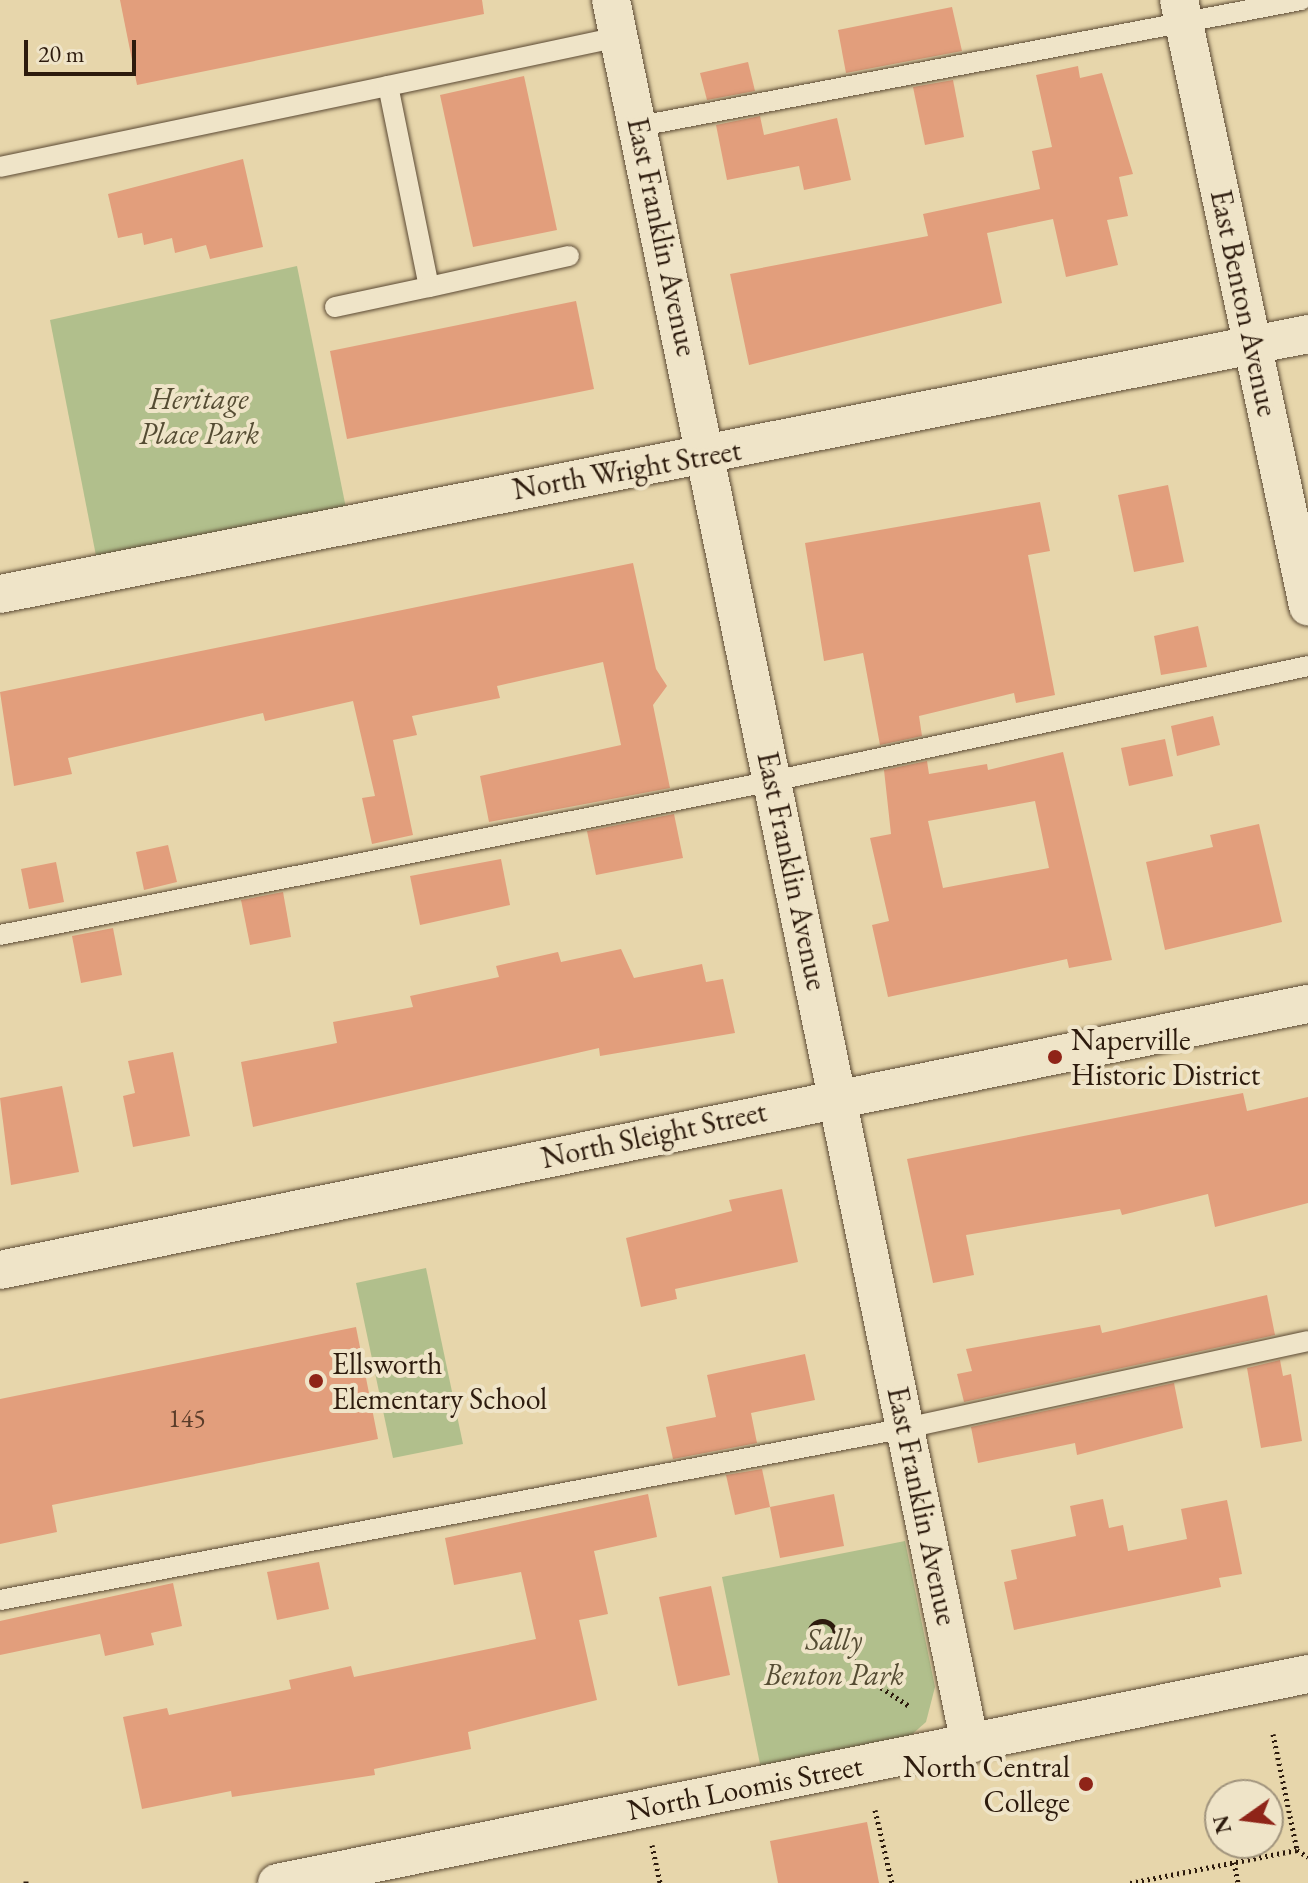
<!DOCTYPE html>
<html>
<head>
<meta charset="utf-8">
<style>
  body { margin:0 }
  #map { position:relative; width:1308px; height:1883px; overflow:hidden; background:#e7d6ab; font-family:"EB Garamond",serif }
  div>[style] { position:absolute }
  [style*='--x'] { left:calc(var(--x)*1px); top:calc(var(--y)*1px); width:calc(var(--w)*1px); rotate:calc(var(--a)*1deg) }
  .green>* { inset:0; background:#b1bf8c }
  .building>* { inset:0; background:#e29e7c }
  .path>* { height:5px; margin-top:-2.5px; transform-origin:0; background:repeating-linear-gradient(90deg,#2d1b0d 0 2px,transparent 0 6px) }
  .path>.ring { margin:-2.5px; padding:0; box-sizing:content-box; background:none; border:5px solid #2d1b0d; border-radius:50% }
  .roads { filter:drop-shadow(0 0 2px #5c4a34) drop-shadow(0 0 2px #5c4a34) }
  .lane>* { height:20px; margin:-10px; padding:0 10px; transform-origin:10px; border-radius:10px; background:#efe4c8 }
  .street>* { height:38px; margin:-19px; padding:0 19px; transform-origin:19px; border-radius:19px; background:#efe4c8 }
  .dots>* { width:22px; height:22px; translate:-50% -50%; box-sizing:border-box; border:4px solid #efe4c8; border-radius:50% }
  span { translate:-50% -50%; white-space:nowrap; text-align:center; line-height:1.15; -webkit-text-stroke:8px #efe4c8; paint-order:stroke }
  .number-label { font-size:26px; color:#5a3c29 }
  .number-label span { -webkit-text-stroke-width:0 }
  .street-label { font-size:30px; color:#2d1b0d }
  .park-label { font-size:30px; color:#554c33; font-style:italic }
  .poi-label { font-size:30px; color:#2d1b0d }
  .left { translate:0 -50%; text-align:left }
  .right { translate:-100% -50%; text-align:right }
  .north { position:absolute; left:1204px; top:1779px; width:80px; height:80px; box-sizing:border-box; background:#efe4c8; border:2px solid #a1947d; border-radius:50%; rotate:256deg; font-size:22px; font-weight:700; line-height:32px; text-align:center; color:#2d1b0d }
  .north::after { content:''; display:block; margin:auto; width:28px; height:36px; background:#8f2418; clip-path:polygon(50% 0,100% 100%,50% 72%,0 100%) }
  .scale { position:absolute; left:24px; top:40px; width:112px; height:36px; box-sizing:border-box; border:4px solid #2d1b0d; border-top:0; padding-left:10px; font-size:24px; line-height:28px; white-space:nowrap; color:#2d1b0d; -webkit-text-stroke:6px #efe4c8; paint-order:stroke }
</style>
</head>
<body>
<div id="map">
  <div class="green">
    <i style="clip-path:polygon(297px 266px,347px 513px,98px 566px,50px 320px)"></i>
    <i style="clip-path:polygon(426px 1268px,463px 1444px,393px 1458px,356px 1283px)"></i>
    <i style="clip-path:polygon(905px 1541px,935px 1687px,926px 1722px,909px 1737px,761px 1769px,722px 1577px)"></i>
  </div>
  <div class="building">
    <i style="clip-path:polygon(120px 0,482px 0,484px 14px,137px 85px)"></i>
    <i style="clip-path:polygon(952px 7px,962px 51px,846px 73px,838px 30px)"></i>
    <i style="clip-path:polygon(748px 62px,755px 91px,707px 100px,700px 73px)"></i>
    <i style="clip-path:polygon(1078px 66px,1080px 78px,1102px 73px,1133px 174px,1119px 177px,1128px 216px,1107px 220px,1118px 265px,1066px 277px,1053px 219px,987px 233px,1002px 303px,749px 365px,730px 274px,928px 236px,923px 214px,1040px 189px,1032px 151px,1052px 147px,1036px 75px)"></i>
    <i style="clip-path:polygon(524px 76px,557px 230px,473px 247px,440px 95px)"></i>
    <i style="clip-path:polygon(953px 80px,964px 137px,925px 145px,913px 87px)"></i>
    <i style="clip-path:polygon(760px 116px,764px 135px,837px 118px,851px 180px,804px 190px,799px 166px,727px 180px,716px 125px)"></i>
    <i style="clip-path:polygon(243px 159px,263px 247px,210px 259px,206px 245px,175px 253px,172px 238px,144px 245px,142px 233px,118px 238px,108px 194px)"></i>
    <i style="clip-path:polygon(576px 301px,594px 389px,347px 439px,330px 351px)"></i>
    <i style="clip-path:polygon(1168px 485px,1184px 562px,1134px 572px,1118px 495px)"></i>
    <i style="clip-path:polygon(1040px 502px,1050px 551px,1028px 555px,1055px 695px,1016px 703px,1014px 693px,919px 716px,922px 736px,880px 745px,863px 653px,824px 661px,805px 543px)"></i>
    <i style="clip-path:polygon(633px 563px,656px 669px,667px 686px,653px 705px,670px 788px,489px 822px,480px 776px,621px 745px,603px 662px,497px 686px,500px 698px,412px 716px,417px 735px,393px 740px,413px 835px,372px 844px,362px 798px,375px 796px,353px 701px,265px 721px,263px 713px,68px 758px,72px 774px,14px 786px,0 692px)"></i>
    <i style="clip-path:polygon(1198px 626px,1207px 667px,1161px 675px,1154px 636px)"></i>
    <i style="clip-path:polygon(1213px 716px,1220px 745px,1177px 756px,1171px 726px)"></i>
    <i style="clip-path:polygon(1165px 739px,1173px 776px,1129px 786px,1121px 748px)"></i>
    <i style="clip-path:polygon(evenodd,1063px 752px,1112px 960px,1069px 968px,1067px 959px,888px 997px,872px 925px,889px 921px,870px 838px,891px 834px,884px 770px,927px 761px,929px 774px,987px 764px,988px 770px,1063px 752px,1035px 801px,1049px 868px,943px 888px,928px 821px,1035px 801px)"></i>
    <i style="clip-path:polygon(674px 814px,683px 858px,596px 875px,587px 831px)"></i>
    <i style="clip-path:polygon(1259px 824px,1282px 922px,1165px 950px,1146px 862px,1213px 847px,1210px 835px)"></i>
    <i style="clip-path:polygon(168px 845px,177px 882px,144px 890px,136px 852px)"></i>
    <i style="clip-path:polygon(501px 859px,510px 905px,420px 925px,410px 876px)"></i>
    <i style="clip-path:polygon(56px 862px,64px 902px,29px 909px,21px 869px)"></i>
    <i style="clip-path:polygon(283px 892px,291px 937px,250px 945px,241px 900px)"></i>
    <i style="clip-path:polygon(113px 928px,122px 975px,81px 983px,72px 936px)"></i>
    <i style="clip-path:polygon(621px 949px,634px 978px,702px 964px,706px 982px,723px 979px,735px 1033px,600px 1056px,599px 1048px,253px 1127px,241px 1062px,337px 1043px,333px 1022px,413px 1007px,410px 996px,499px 977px,496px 966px,558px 952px,561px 962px)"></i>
    <i style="clip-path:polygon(173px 1052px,190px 1136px,133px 1147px,123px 1096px,135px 1093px,128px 1061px)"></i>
    <i style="clip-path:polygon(62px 1086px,79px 1172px,11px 1185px,0 1098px)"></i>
    <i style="clip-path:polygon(1243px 1093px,1247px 1111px,1308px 1097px,1308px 1203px,1215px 1227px,1208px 1194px,1122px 1215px,1120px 1209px,966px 1235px,974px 1275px,933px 1283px,907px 1159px)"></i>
    <i style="clip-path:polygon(782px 1189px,798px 1262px,675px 1289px,677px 1299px,641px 1307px,626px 1238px,732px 1211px,729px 1200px)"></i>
    <i style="clip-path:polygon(1267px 1295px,1275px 1335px,964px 1402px,957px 1374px,972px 1371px,966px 1349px,1100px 1325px,1102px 1333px)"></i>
    <i style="clip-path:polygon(356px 1327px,378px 1439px,52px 1505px,57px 1532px,0 1544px,0 1399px)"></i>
    <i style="clip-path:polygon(805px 1354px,815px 1400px,751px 1413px,757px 1443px,673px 1459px,666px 1427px,716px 1417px,707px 1375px)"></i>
    <i style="clip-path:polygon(1280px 1360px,1283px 1376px,1291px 1374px,1302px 1441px,1261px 1448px,1247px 1368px)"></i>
    <i style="clip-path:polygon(1174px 1383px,1183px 1428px,1077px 1455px,1075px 1443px,978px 1463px,971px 1427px)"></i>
    <i style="clip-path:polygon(762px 1469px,770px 1507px,735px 1515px,726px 1475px)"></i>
    <i style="clip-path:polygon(648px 1494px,657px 1537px,594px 1551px,608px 1614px,579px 1620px,597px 1700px,468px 1732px,471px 1749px,374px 1769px,375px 1775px,232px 1797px,231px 1791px,142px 1809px,123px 1717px,167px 1708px,169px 1715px,291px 1689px,289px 1680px,351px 1666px,354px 1677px,536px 1639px,521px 1572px,454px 1585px,445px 1538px)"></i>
    <i style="clip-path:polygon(834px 1494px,844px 1546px,780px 1558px,770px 1507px)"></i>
    <i style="clip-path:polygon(1103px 1499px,1109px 1528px,1123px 1525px,1128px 1551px,1187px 1539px,1181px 1509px,1227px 1500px,1242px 1574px,1219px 1578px,1221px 1587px,1014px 1630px,1004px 1582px,1017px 1579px,1011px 1550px,1076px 1536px,1070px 1506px)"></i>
    <i style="clip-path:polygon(319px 1562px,329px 1609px,277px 1620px,267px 1572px)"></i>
    <i style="clip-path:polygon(173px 1583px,182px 1626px,151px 1633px,154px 1645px,105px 1656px,100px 1634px,0 1655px,0 1621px)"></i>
    <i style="clip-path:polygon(711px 1586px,730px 1675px,678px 1686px,659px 1597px)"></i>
    <i style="clip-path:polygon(867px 1822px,879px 1883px,778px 1883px,770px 1841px)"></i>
  </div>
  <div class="path">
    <i class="ring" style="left:809px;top:1621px;width:21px;height:21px"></i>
    <i style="--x:834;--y:1637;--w:57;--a:49.9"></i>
    <i style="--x:871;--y:1681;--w:45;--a:33.3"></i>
    <i style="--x:1273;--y:1734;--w:118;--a:78.3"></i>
    <i style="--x:875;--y:1810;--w:75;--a:76.9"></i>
    <i style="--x:652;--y:1845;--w:39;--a:78"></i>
    <i style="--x:1234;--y:1862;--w:21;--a:79"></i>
    <i style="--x:26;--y:1881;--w:2;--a:90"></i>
    <i style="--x:1130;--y:1883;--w:170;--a:-11.2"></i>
    <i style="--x:1297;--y:1850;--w:13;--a:32"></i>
  </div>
  <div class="roads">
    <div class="lane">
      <i style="--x:640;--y:126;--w:673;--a:-10.79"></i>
      <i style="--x:0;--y:167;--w:396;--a:-11.8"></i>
      <i style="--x:569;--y:256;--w:143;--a:167.5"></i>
      <i style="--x:429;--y:287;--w:205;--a:-101.5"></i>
      <i style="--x:388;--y:86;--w:236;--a:-12"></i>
      <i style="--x:335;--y:307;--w:96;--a:-12"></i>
      <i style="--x:0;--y:935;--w:788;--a:-11.27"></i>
      <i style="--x:773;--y:781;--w:547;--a:-12.13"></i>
      <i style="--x:0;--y:1600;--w:922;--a:-10.75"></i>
      <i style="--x:906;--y:1428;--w:411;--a:-12.2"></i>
    </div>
    <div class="street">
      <i style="--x:611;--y:0;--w:1781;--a:78.37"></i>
      <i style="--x:1179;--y:0;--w:620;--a:77.98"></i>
      <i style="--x:0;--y:594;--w:1334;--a:-11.24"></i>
      <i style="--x:0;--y:1270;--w:1335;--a:-11.5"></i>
      <i style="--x:277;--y:1883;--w:1052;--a:-11.46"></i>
    </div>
  </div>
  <div class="dots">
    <i style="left:1055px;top:1057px;background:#8f2418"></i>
    <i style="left:316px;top:1381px;background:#8f2418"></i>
    <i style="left:1086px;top:1784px;background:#8f2418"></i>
  </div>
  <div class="number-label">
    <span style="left:187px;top:1419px">145</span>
  </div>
  <div class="street-label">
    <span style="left:662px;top:237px;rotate:78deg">East Franklin Avenue</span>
    <span style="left:1244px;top:303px;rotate:78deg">East Benton Avenue</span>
    <span style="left:627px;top:470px;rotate:-10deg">North Wright Street</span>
    <span style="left:792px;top:871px;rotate:78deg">East Franklin Avenue</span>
    <span style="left:654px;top:1135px;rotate:-12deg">North Sleight Street</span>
    <span style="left:922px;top:1506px;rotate:78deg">East Franklin Avenue</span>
    <span style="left:745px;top:1788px;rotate:-11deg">North Loomis Street</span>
  </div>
  <div class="park-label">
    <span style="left:199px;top:416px">Heritage<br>Place Park</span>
    <span style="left:834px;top:1657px">Sally<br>Benton Park</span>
  </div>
  <div class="poi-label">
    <span class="left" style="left:1071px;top:1057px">Naperville<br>Historic District</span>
    <span class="left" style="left:332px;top:1381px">Ellsworth<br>Elementary School</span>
    <span class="right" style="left:1070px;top:1784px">North Central<br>College</span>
  </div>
  <div class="north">N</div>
  <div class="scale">20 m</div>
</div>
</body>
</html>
